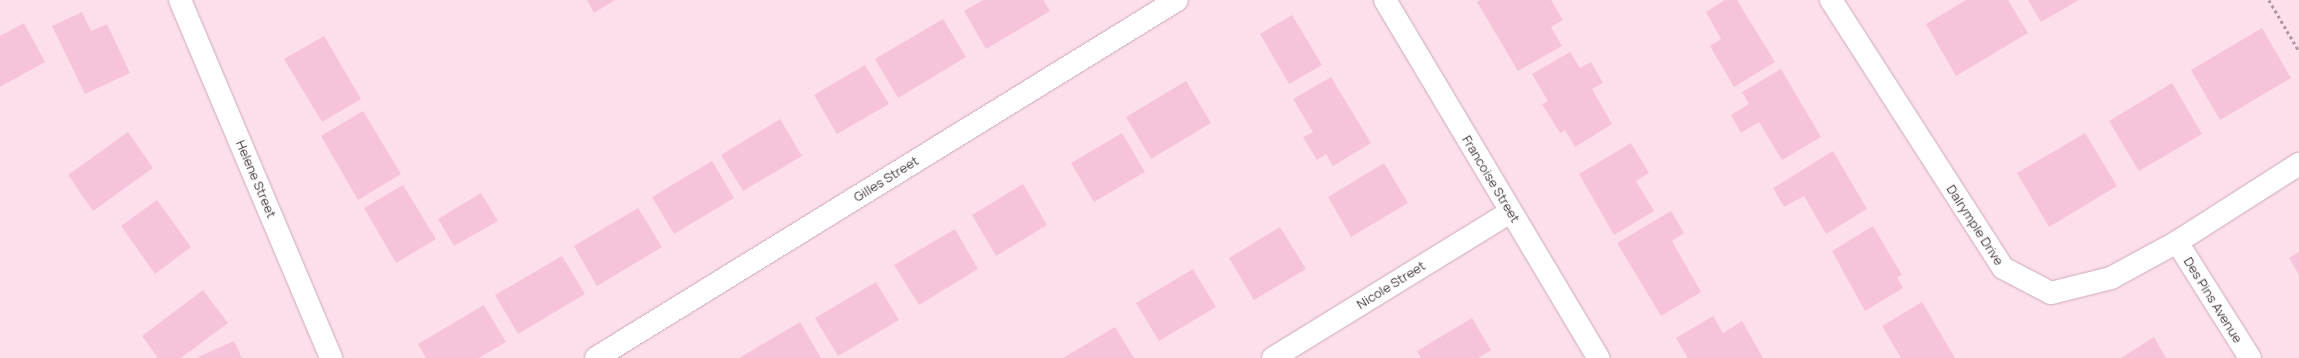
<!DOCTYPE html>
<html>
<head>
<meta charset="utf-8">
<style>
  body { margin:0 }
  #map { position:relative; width:2299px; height:358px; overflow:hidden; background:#fddfec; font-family:Manrope,sans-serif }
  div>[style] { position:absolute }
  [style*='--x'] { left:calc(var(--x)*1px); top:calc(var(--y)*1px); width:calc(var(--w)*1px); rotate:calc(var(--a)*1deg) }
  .building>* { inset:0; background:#f7c3da }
  .path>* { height:2.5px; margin-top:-1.25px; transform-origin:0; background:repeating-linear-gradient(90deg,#ae96a0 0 3px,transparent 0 6px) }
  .roads { filter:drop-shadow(0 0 1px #cca9b8) drop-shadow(0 0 1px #cca9b8) }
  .minor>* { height:22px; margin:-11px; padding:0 11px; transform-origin:11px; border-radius:11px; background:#fff }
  span { translate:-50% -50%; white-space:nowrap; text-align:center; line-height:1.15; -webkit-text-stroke:3px #fff; paint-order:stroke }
  .street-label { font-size:13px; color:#45363c }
</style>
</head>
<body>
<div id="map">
  <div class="building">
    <i style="clip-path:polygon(587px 0,615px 0,594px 13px)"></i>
    <i style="clip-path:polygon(983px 0,1043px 0,1050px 11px,986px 49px,964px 11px)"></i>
    <i style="clip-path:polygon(1480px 0,1551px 0,1563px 20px,1551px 27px,1562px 46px,1518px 71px,1477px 2px)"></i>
    <i style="clip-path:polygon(1725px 0,1737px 0,1775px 62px,1734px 87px,1710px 46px,1721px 39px,1706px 12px)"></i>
    <i style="clip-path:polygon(1966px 0,2008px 0,2028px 33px,1956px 76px,1926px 24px)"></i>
    <i style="clip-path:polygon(2028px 0,2079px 0,2041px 22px)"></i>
    <i style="clip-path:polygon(82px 12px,91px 31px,107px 24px,130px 73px,85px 94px,52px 26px)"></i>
    <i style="clip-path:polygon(1292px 15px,1322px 65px,1289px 84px,1260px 34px)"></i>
    <i style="clip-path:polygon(943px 19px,966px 57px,898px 98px,875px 59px)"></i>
    <i style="clip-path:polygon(24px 23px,45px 62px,0 87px,0 36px)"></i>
    <i style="clip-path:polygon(2262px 28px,2291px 78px,2220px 120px,2191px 70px)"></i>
    <i style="clip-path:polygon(324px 36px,361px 99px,322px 122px,284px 59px)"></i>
    <i style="clip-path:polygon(1570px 52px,1580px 68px,1591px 62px,1603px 83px,1592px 89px,1612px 124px,1575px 147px,1565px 130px,1560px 133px,1542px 104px,1548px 101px,1532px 74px)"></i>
    <i style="clip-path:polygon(865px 65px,889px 104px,837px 134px,814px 95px)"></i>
    <i style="clip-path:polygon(1781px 69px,1821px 137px,1782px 160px,1759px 122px,1741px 133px,1731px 115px,1749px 104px,1742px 92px)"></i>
    <i style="clip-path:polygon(1331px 77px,1371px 143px,1333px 166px,1326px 154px,1317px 160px,1303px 137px,1313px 132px,1293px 99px)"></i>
    <i style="clip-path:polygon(1186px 81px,1211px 123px,1151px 159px,1126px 117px)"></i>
    <i style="clip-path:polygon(2172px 83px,2202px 134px,2139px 171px,2109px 121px)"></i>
    <i style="clip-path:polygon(363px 111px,401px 174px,358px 200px,321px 136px)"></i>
    <i style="clip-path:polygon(780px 119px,802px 156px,743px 191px,721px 155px)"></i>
    <i style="clip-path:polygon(128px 132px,153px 168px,93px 211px,68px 175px)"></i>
    <i style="clip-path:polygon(1122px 133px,1145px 172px,1094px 202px,1071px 163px)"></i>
    <i style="clip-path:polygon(2085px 133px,2117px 186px,2049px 227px,2017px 173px)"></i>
    <i style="clip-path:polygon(1631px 143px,1649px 173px,1636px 181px,1654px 211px,1614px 235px,1579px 174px)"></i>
    <i style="clip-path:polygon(1833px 151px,1867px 209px,1826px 234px,1804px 196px,1784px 207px,1773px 188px)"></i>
    <i style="clip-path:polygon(712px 161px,734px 198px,674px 234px,652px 197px)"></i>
    <i style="clip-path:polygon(1384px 163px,1408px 203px,1351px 237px,1328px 197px)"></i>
    <i style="clip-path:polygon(1023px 184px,1047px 225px,996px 256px,972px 215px)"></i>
    <i style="clip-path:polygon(403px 185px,436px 239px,396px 263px,364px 208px)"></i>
    <i style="clip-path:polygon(481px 193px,498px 221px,454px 246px,438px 219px)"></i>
    <i style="clip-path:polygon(157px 200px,191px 247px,155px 274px,121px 226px)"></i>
    <i style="clip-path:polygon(638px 208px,662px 247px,597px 286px,574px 246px)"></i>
    <i style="clip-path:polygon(1671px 211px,1684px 233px,1672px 241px,1701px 292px,1661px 316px,1617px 243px)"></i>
    <i style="clip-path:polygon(1873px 226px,1902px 275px,1897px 277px,1903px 288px,1865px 311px,1832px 251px)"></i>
    <i style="clip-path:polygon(1280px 227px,1306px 269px,1254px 300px,1229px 258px)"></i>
    <i style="clip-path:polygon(955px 229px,978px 269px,919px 305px,894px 265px)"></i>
    <i style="clip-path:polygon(2299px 252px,2299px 275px,2289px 258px)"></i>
    <i style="clip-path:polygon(562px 256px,585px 294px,518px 334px,495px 295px)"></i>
    <i style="clip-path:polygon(1193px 269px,1216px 307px,1159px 341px,1136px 303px)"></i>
    <i style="clip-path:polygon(876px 282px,899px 320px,838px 356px,815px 318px)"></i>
    <i style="clip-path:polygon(203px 290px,228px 323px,181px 358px,158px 358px,142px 336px)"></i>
    <i style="clip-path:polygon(1922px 302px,1955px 358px,1901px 358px,1882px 326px)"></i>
    <i style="clip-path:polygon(484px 305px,506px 342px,479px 358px,426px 358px,418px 344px)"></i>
    <i style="clip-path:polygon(1713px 316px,1723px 333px,1742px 321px,1763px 358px,1688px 358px,1676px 338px)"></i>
    <i style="clip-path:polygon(1472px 318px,1491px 350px,1478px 358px,1421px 358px,1417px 351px)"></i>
    <i style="clip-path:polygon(800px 322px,821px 358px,739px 358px)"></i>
    <i style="clip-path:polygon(1115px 327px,1134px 358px,1063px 358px)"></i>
    <i style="clip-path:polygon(2154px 337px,2166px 358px,2121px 358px)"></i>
    <i style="clip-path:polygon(234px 341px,242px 358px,199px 358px,198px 357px)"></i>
  </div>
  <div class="path">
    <i style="--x:2269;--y:0;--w:59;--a:59.5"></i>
  </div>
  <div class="roads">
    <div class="minor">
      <i style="--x:180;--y:0;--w:389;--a:67.1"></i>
      <i style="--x:1385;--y:0;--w:417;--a:59.2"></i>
      <i style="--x:1831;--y:0;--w:318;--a:57.3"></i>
      <i style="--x:2003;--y:268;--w:54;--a:27.5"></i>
      <i style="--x:2051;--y:293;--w:62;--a:-14"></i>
      <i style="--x:2111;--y:278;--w:75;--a:-28.6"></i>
      <i style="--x:2177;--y:242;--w:145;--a:-32.6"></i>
      <i style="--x:2177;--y:242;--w:137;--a:57.8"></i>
      <i style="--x:596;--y:358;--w:682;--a:-31.64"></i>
      <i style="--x:1273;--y:358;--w:278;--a:-31.6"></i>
    </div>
  </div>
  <div class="street-label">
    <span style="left:256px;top:179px;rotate:67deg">Helene Street</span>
    <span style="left:886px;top:179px;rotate:-32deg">Gilles Street</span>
    <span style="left:1491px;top:179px;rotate:59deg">Francoise Street</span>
    <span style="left:1975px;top:225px;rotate:57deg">Dalrymple Drive</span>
    <span style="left:1391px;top:285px;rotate:-32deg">Nicole Street</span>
    <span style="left:2213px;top:300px;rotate:58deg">Des Pins Avenue</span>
  </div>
</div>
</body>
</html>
